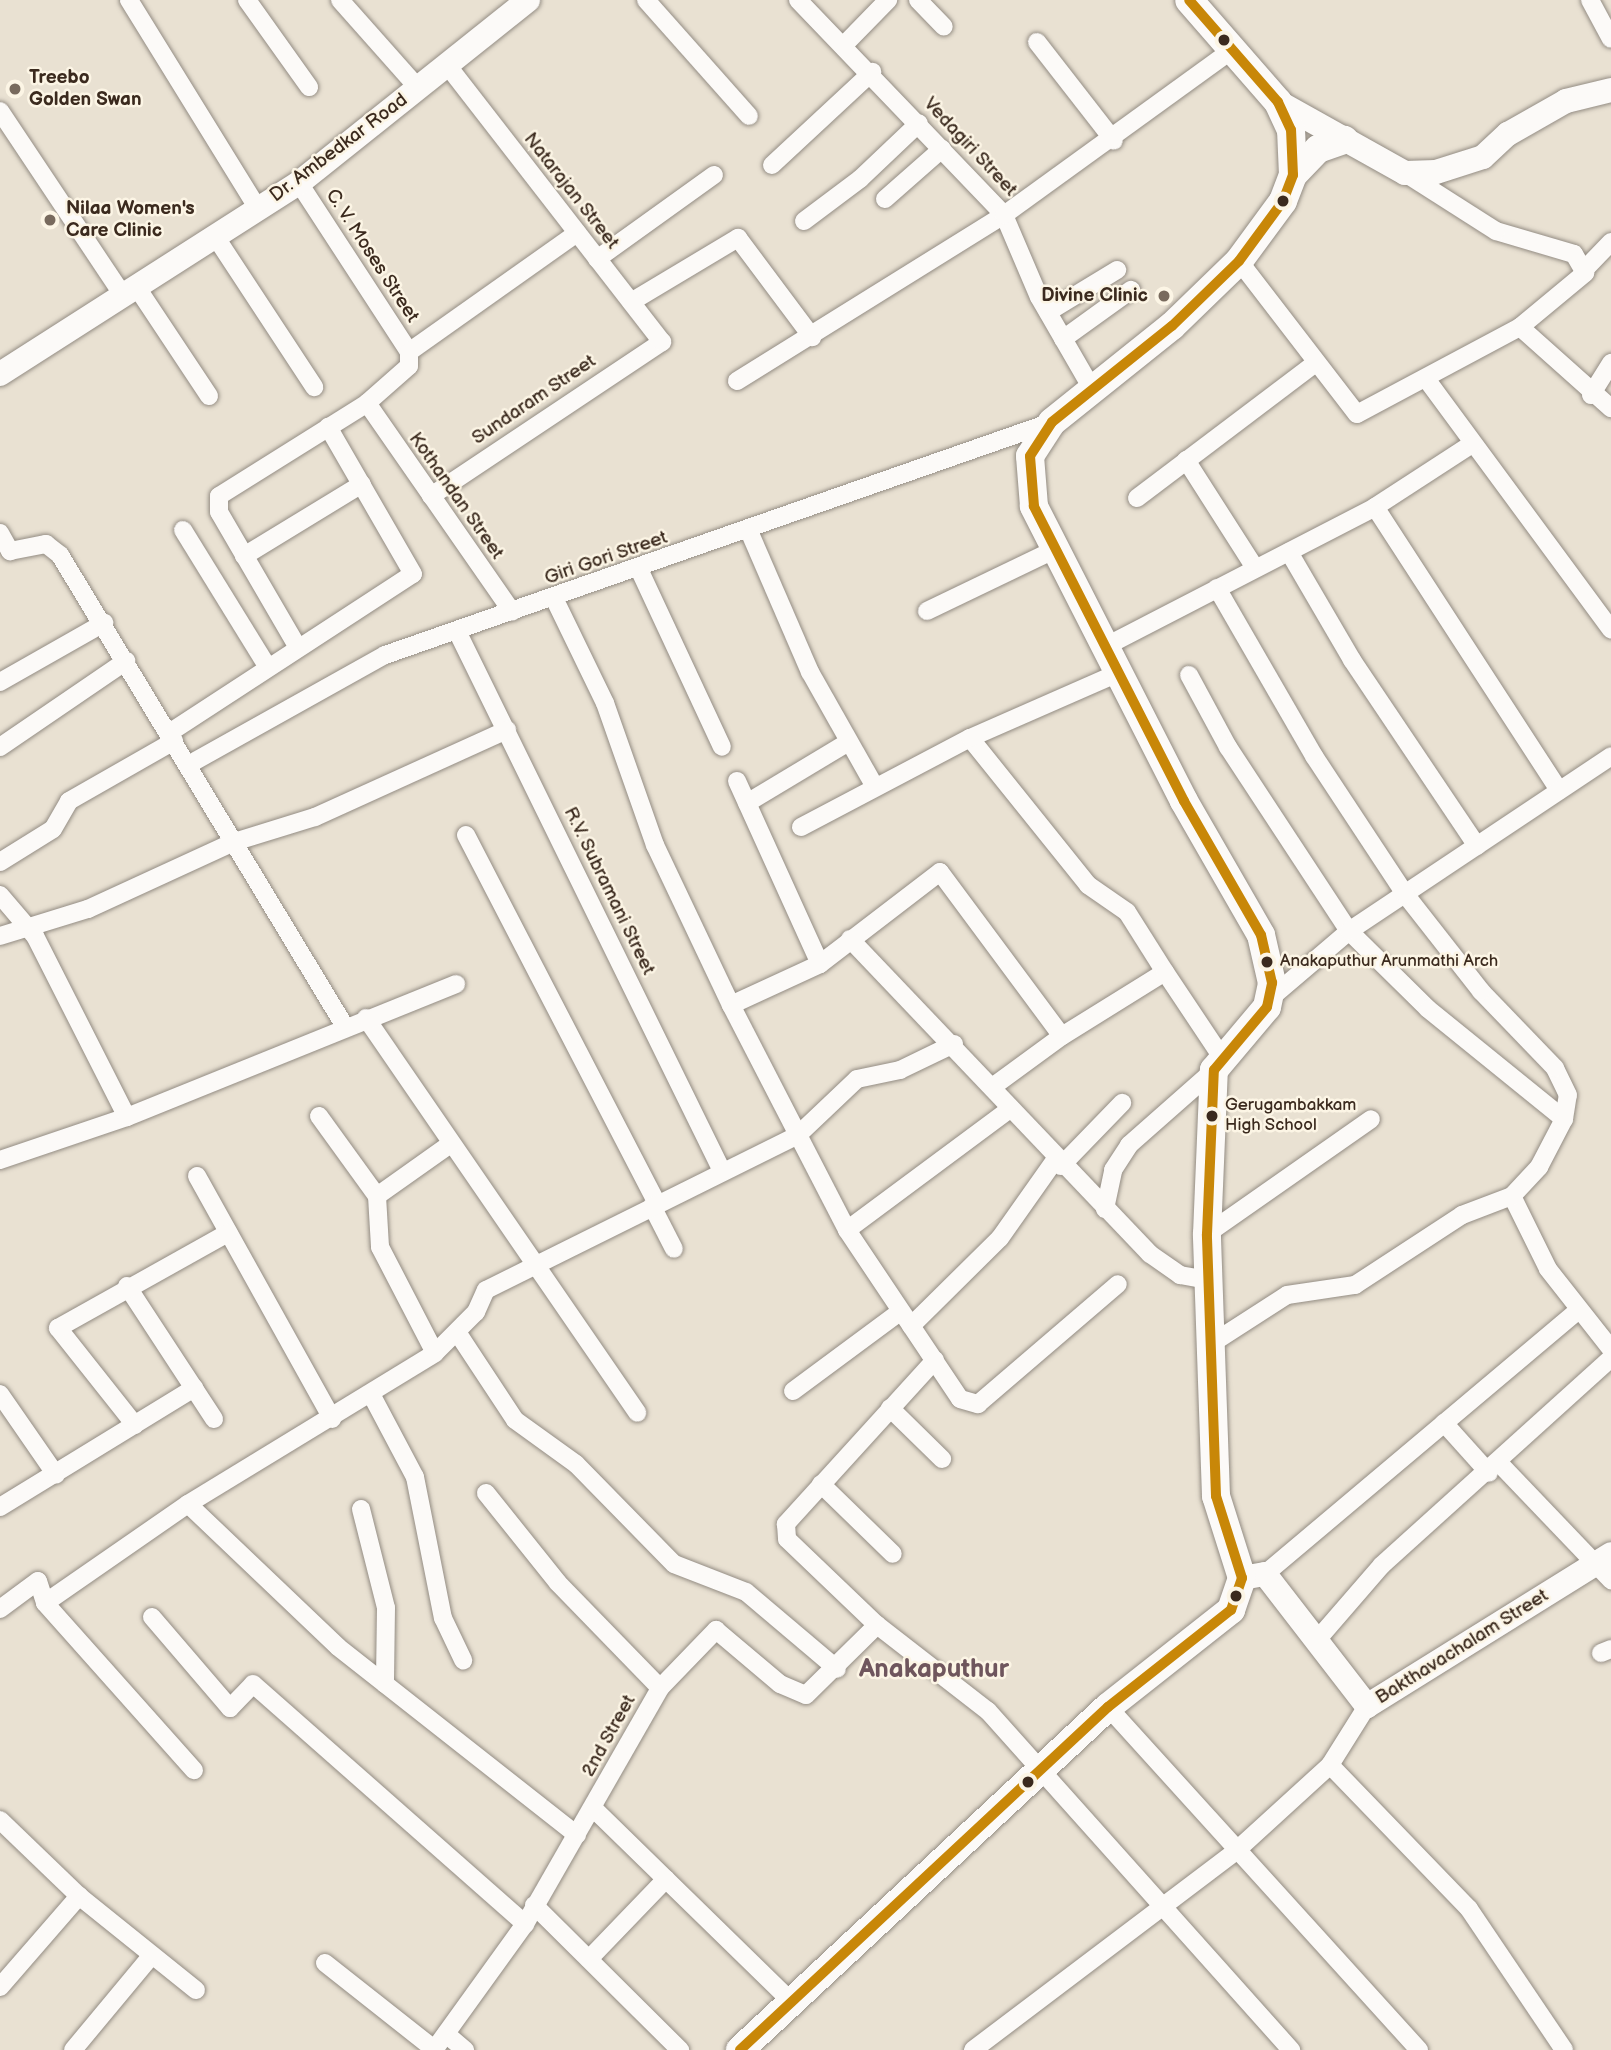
<!DOCTYPE html>
<html>
<head>
<meta charset="utf-8">
<style>
  body { margin:0 }
  #map { position:relative; width:1611px; height:2050px; overflow:hidden; background:#e9e1d2; font-family:"Balsamiq Sans",sans-serif }
  div>[style] { position:absolute }
  [style*='--x'] { left:calc(var(--x)*1px); top:calc(var(--y)*1px); width:calc(var(--w)*1px); rotate:calc(var(--a)*1deg) }
  .roads { filter:drop-shadow(0 0 2px #938c83) drop-shadow(0 0 2px #938c83) }
  .street>* { height:18px; margin:-9px; padding:0 9px; transform-origin:9px; border-radius:9px; background:#fcfaf8 }
  .secondary>* { height:24px; margin:-12px; padding:0 12px; transform-origin:12px; border-radius:12px; background:#fcfaf8 }
  .primary>* { height:28px; margin:-14px; padding:0 14px; transform-origin:14px; border-radius:14px; background:#fcfaf8 }
  .bus-1>* { height:10px; margin:-5px; padding:0 5px; transform-origin:5px; border-radius:5px; background:#c88708 }
  .dots>* { width:19px; height:19px; translate:-50% -50%; box-sizing:border-box; border:4px solid #fcf5e5; border-radius:50% }
  span { translate:-50% -50%; white-space:nowrap; text-align:center; line-height:1.15; -webkit-text-stroke:5px #fcf5e5; paint-order:stroke }
  .bus-label { font-size:17px; color:#3b2a1e }
  .left { translate:0 -50%; text-align:left }
  .poi-label { font-size:19px; color:#3b2a1e; font-weight:700 }
  .right { translate:-100% -50%; text-align:right }
  .street-label { font-size:19px; color:#3b2a1e }
  .district-label { font-size:26px; color:#6f565d; font-weight:700 }
</style>
</head>
<body>
<div id="map">
  <div class="roads">
    <div class="street">
      <i style="--x:129;--y:0;--w:246;--a:58.3"></i>
      <i style="--x:247;--y:0;--w:107;--a:54.5"></i>
      <i style="--x:340;--y:0;--w:118;--a:48.4"></i>
      <i style="--x:646;--y:0;--w:155;--a:48.4"></i>
      <i style="--x:798;--y:0;--w:298;--a:46.2"></i>
      <i style="--x:1004;--y:215;--w:89;--a:66.9"></i>
      <i style="--x:1039;--y:297;--w:104;--a:60"></i>
      <i style="--x:918;--y:0;--w:37;--a:46"></i>
      <i style="--x:1590;--y:0;--w:44;--a:61.7"></i>
      <i style="--x:1037;--y:42;--w:125;--a:52.1"></i>
      <i style="--x:845;--y:44;--w:62;--a:-45.7"></i>
      <i style="--x:0;--y:111;--w:220;--a:56.3"></i>
      <i style="--x:772;--y:165;--w:137;--a:-42.9"></i>
      <i style="--x:299;--y:183;--w:202;--a:56.9"></i>
      <i style="--x:885;--y:199;--w:76;--a:-41.3"></i>
      <i style="--x:804;--y:221;--w:70;--a:-36.9"></i>
      <i style="--x:860;--y:179;--w:81;--a:-43.5"></i>
      <i style="--x:215;--y:236;--w:181;--a:56.7"></i>
      <i style="--x:597;--y:259;--w:144;--a:-35.7"></i>
      <i style="--x:1239;--y:261;--w:193;--a:52.4"></i>
      <i style="--x:1357;--y:414;--w:185;--a:-28.1"></i>
      <i style="--x:1520;--y:327;--w:85;--a:-39.7"></i>
      <i style="--x:1585;--y:273;--w:22;--a:-120"></i>
      <i style="--x:1574;--y:254;--w:81;--a:-163.6"></i>
      <i style="--x:1496;--y:231;--w:108;--a:-147.5"></i>
      <i style="--x:1586;--y:268;--w:36;--a:-46"></i>
      <i style="--x:136;--y:286;--w:132;--a:56.4"></i>
      <i style="--x:631;--y:302;--w:125;--a:-30.9"></i>
      <i style="--x:738;--y:238;--w:124;--a:53.2"></i>
      <i style="--x:1048;--y:312;--w:81;--a:-31.3"></i>
      <i style="--x:1520;--y:327;--w:122;--a:41.7"></i>
      <i style="--x:1063;--y:339;--w:84;--a:-35.8"></i>
      <i style="--x:409;--y:352;--w:206;--a:-35.3"></i>
      <i style="--x:1427;--y:380;--w:310;--a:53.6"></i>
      <i style="--x:737;--y:381;--w:314;--a:-31.9"></i>
      <i style="--x:1004;--y:215;--w:283;--a:-35.9"></i>
      <i style="--x:1591;--y:395;--w:38;--a:-58"></i>
      <i style="--x:367;--y:403;--w:254;--a:55.2"></i>
      <i style="--x:1186;--y:460;--w:128;--a:57.4"></i>
      <i style="--x:431;--y:496;--w:278;--a:-33.7"></i>
      <i style="--x:662;--y:342;--w:349;--a:-127.8"></i>
      <i style="--x:1137;--y:498;--w:222;--a:-37.1"></i>
      <i style="--x:1375;--y:507;--w:338;--a:57"></i>
      <i style="--x:183;--y:530;--w:160;--a:58.3"></i>
      <i style="--x:749;--y:531;--w:154;--a:66.6"></i>
      <i style="--x:810;--y:672;--w:132;--a:60.5"></i>
      <i style="--x:0;--y:533;--w:21;--a:61"></i>
      <i style="--x:10;--y:551;--w:37;--a:-11"></i>
      <i style="--x:46;--y:544;--w:18;--a:38"></i>
      <i style="--x:60;--y:555;--w:549;--a:58.86"></i>
      <i style="--x:1289;--y:552;--w:125;--a:59.7"></i>
      <i style="--x:1352;--y:660;--w:224;--a:56.1"></i>
      <i style="--x:244;--y:556;--w:138;--a:-31.4"></i>
      <i style="--x:639;--y:569;--w:196;--a:65"></i>
      <i style="--x:554;--y:598;--w:117;--a:64.1"></i>
      <i style="--x:605;--y:703;--w:151;--a:70.6"></i>
      <i style="--x:655;--y:845;--w:177;--a:64.6"></i>
      <i style="--x:731;--y:1005;--w:253;--a:62.7"></i>
      <i style="--x:847;--y:1230;--w:203;--a:56.2"></i>
      <i style="--x:960;--y:1399;--w:19;--a:16"></i>
      <i style="--x:978;--y:1404;--w:184;--a:-40.6"></i>
      <i style="--x:927;--y:611;--w:143;--a:-25.7"></i>
      <i style="--x:457;--y:631;--w:602;--a:63.86"></i>
      <i style="--x:297;--y:646;--w:155;--a:-120.2"></i>
      <i style="--x:219;--y:512;--w:16;--a:-90"></i>
      <i style="--x:219;--y:496;--w:175;--a:-32.1"></i>
      <i style="--x:367;--y:403;--w:56;--a:-41.4"></i>
      <i style="--x:409;--y:366;--w:14;--a:-90"></i>
      <i style="--x:1106;--y:646;--w:303;--a:-27.3"></i>
      <i style="--x:1375;--y:507;--w:116;--a:-33"></i>
      <i style="--x:1189;--y:675;--w:82;--a:61.6"></i>
      <i style="--x:1228;--y:747;--w:220;--a:56.7"></i>
      <i style="--x:1349;--y:931;--w:111;--a:44.6"></i>
      <i style="--x:1428;--y:1009;--w:175;--a:39"></i>
      <i style="--x:0;--y:682;--w:120;--a:-29.6"></i>
      <i style="--x:169;--y:733;--w:291;--a:-33.1"></i>
      <i style="--x:413;--y:574;--w:170;--a:-120"></i>
      <i style="--x:970;--y:738;--w:189;--a:51.2"></i>
      <i style="--x:1088;--y:885;--w:47;--a:34.7"></i>
      <i style="--x:1127;--y:912;--w:71;--a:57.7"></i>
      <i style="--x:0;--y:747;--w:153;--a:-34.3"></i>
      <i style="--x:188;--y:765;--w:226;--a:-29.2"></i>
      <i style="--x:385;--y:655;--w:707;--a:-19.26"></i>
      <i style="--x:737;--y:781;--w:201;--a:65.6"></i>
      <i style="--x:747;--y:803;--w:117;--a:-31"></i>
      <i style="--x:801;--y:827;--w:191;--a:-27.8"></i>
      <i style="--x:970;--y:738;--w:164;--a:-23.7"></i>
      <i style="--x:466;--y:835;--w:415;--a:62.6"></i>
      <i style="--x:0;--y:862;--w:62;--a:-31.9"></i>
      <i style="--x:53;--y:829;--w:32;--a:-60"></i>
      <i style="--x:69;--y:801;--w:121;--a:-29.7"></i>
      <i style="--x:0;--y:895;--w:54;--a:49.5"></i>
      <i style="--x:35;--y:936;--w:203;--a:63.1"></i>
      <i style="--x:0;--y:936;--w:92;--a:-17.1"></i>
      <i style="--x:88;--y:909;--w:161;--a:-24.7"></i>
      <i style="--x:234;--y:842;--w:85;--a:-17.2"></i>
      <i style="--x:315;--y:817;--w:211;--a:-24.4"></i>
      <i style="--x:850;--y:939;--w:435;--a:46.4"></i>
      <i style="--x:1150;--y:1254;--w:37;--a:35"></i>
      <i style="--x:1180;--y:1275;--w:29;--a:10"></i>
      <i style="--x:1273;--y:996;--w:100;--a:-40.5"></i>
      <i style="--x:1349;--y:931;--w:315;--a:-33.7"></i>
      <i style="--x:731;--y:1005;--w:98;--a:-24.7"></i>
      <i style="--x:820;--y:964;--w:151;--a:-37.5"></i>
      <i style="--x:940;--y:872;--w:204;--a:53.4"></i>
      <i style="--x:1062;--y:1036;--w:121;--a:-31.9"></i>
      <i style="--x:1165;--y:972;--w:101;--a:56.3"></i>
      <i style="--x:366;--y:1018;--w:479;--a:55.5"></i>
      <i style="--x:995;--y:1085;--w:83;--a:-36.2"></i>
      <i style="--x:319;--y:1116;--w:99;--a:54.1"></i>
      <i style="--x:377;--y:1196;--w:51;--a:86.6"></i>
      <i style="--x:380;--y:1247;--w:119;--a:62.6"></i>
      <i style="--x:0;--y:1160;--w:134;--a:-18.7"></i>
      <i style="--x:127;--y:1117;--w:355;--a:-22"></i>
      <i style="--x:1061;--y:1166;--w:88;--a:-45.9"></i>
      <i style="--x:197;--y:1176;--w:278;--a:60.9"></i>
      <i style="--x:377;--y:1196;--w:88;--a:-35.3"></i>
      <i style="--x:1512;--y:1196;--w:81;--a:63.7"></i>
      <i style="--x:1548;--y:1269;--w:102;--a:51.8"></i>
      <i style="--x:652;--y:1206;--w:48;--a:62.9"></i>
      <i style="--x:1105;--y:1209;--w:40;--a:-78"></i>
      <i style="--x:1113;--y:1170;--w:30;--a:-57"></i>
      <i style="--x:1129;--y:1145;--w:113;--a:-41.4"></i>
      <i style="--x:847;--y:1230;--w:204;--a:-36.6"></i>
      <i style="--x:1207;--y:1234;--w:200;--a:-35"></i>
      <i style="--x:127;--y:1286;--w:159;--a:56.8"></i>
      <i style="--x:911;--y:1326;--w:125;--a:-44.7"></i>
      <i style="--x:1000;--y:1238;--w:95;--a:-54.8"></i>
      <i style="--x:457;--y:1332;--w:105;--a:56.6"></i>
      <i style="--x:515;--y:1420;--w:75;--a:35.8"></i>
      <i style="--x:576;--y:1464;--w:140;--a:45.6"></i>
      <i style="--x:674;--y:1564;--w:77;--a:21.3"></i>
      <i style="--x:746;--y:1592;--w:119;--a:40.2"></i>
      <i style="--x:1211;--y:1344;--w:90;--a:-32.8"></i>
      <i style="--x:1287;--y:1295;--w:69;--a:-8.4"></i>
      <i style="--x:1355;--y:1285;--w:128;--a:-33.2"></i>
      <i style="--x:1462;--y:1215;--w:53;--a:-20.8"></i>
      <i style="--x:1512;--y:1196;--w:40;--a:-47"></i>
      <i style="--x:1539;--y:1167;--w:54;--a:-62.5"></i>
      <i style="--x:1564;--y:1119;--w:24;--a:-81"></i>
      <i style="--x:1568;--y:1095;--w:30;--a:-116"></i>
      <i style="--x:1555;--y:1068;--w:107;--a:-133.9"></i>
      <i style="--x:1481;--y:991;--w:123;--a:-128.1"></i>
      <i style="--x:1405;--y:894;--w:165;--a:-123.4"></i>
      <i style="--x:1314;--y:756;--w:194;--a:-120"></i>
      <i style="--x:935;--y:1360;--w:222;--a:132.3"></i>
      <i style="--x:786;--y:1524;--w:15;--a:86"></i>
      <i style="--x:787;--y:1539;--w:124;--a:43.7"></i>
      <i style="--x:877;--y:1625;--w:140;--a:37.8"></i>
      <i style="--x:988;--y:1711;--w:455;--a:48.2"></i>
      <i style="--x:793;--y:1391;--w:134;--a:-36.5"></i>
      <i style="--x:0;--y:1394;--w:98;--a:55.3"></i>
      <i style="--x:371;--y:1394;--w:94;--a:62.1"></i>
      <i style="--x:415;--y:1477;--w:144;--a:78.8"></i>
      <i style="--x:443;--y:1618;--w:47;--a:64.5"></i>
      <i style="--x:890;--y:1408;--w:73;--a:44.4"></i>
      <i style="--x:1444;--y:1423;--w:67;--a:48"></i>
      <i style="--x:135;--y:1425;--w:124;--a:-128.4"></i>
      <i style="--x:58;--y:1328;--w:195;--a:-29.2"></i>
      <i style="--x:1500;--y:1464;--w:161;--a:46.3"></i>
      <i style="--x:821;--y:1484;--w:100;--a:44.2"></i>
      <i style="--x:486;--y:1493;--w:115;--a:51.3"></i>
      <i style="--x:558;--y:1583;--w:146;--a:45.8"></i>
      <i style="--x:188;--y:1504;--w:207;--a:43.6"></i>
      <i style="--x:338;--y:1647;--w:304;--a:38.2"></i>
      <i style="--x:0;--y:1507;--w:228;--a:-31.5"></i>
      <i style="--x:361;--y:1509;--w:102;--a:75.8"></i>
      <i style="--x:386;--y:1608;--w:76;--a:90.8"></i>
      <i style="--x:1265;--y:1574;--w:409;--a:-40.1"></i>
      <i style="--x:45;--y:1603;--w:174;--a:-34.7"></i>
      <i style="--x:188;--y:1504;--w:289;--a:-31.4"></i>
      <i style="--x:435;--y:1353;--w:58;--a:-45"></i>
      <i style="--x:476;--y:1312;--w:24;--a:-66"></i>
      <i style="--x:486;--y:1290;--w:348;--a:-26.4"></i>
      <i style="--x:798;--y:1135;--w:81;--a:-43.5"></i>
      <i style="--x:857;--y:1079;--w:44;--a:-11.8"></i>
      <i style="--x:900;--y:1070;--w:60;--a:-25.7"></i>
      <i style="--x:0;--y:1609;--w:47;--a:-36.4"></i>
      <i style="--x:38;--y:1581;--w:23;--a:72"></i>
      <i style="--x:45;--y:1603;--w:224;--a:48.3"></i>
      <i style="--x:152;--y:1617;--w:120;--a:49.4"></i>
      <i style="--x:230;--y:1708;--w:33;--a:-46"></i>
      <i style="--x:253;--y:1684;--w:363;--a:41.4"></i>
      <i style="--x:1317;--y:1640;--w:99;--a:-49.1"></i>
      <i style="--x:1382;--y:1565;--w:309;--a:-42.1"></i>
      <i style="--x:1601;--y:1653;--w:11;--a:-22"></i>
      <i style="--x:1108;--y:1707;--w:463;--a:47.8"></i>
      <i style="--x:1330;--y:1765;--w:200;--a:46"></i>
      <i style="--x:1469;--y:1909;--w:170;--a:56"></i>
      <i style="--x:593;--y:1808;--w:279;--a:44.3"></i>
      <i style="--x:0;--y:1820;--w:110;--a:43.9"></i>
      <i style="--x:79;--y:1896;--w:150;--a:38.8"></i>
      <i style="--x:534;--y:1905;--w:206;--a:44.8"></i>
      <i style="--x:589;--y:1959;--w:111;--a:-46.1"></i>
      <i style="--x:325;--y:1963;--w:139;--a:38.3"></i>
      <i style="--x:0;--y:1987;--w:121;--a:-49"></i>
      <i style="--x:446;--y:2034;--w:25;--a:40"></i>
      <i style="--x:73;--y:2050;--w:122;--a:-50.3"></i>
      <i style="--x:434;--y:2050;--w:155;--a:-54.2"></i>
      <i style="--x:525;--y:1924;--w:272;--a:-60.2"></i>
      <i style="--x:660;--y:1688;--w:81;--a:-46"></i>
      <i style="--x:716;--y:1630;--w:84;--a:40.2"></i>
      <i style="--x:780;--y:1684;--w:28;--a:23"></i>
      <i style="--x:806;--y:1695;--w:100;--a:-44.6"></i>
      <i style="--x:973;--y:2050;--w:331;--a:-37.1"></i>
      <i style="--x:1237;--y:1850;--w:126;--a:-42.4"></i>
      <i style="--x:1330;--y:1765;--w:70;--a:-57.9"></i>
    </div>
    <div class="secondary">
      <i style="--x:1278;--y:102;--w:145;--a:29.2"></i>
      <i style="--x:1405;--y:173;--w:31;--a:-2"></i>
      <i style="--x:1436;--y:172;--w:49;--a:-17.7"></i>
      <i style="--x:1483;--y:157;--w:34;--a:-43"></i>
      <i style="--x:1508;--y:134;--w:67;--a:-29.6"></i>
      <i style="--x:1566;--y:101;--w:46;--a:-13.7"></i>
      <i style="--x:0;--y:374;--w:355;--a:-32.6"></i>
      <i style="--x:299;--y:183;--w:293;--a:-38.6"></i>
      <i style="--x:1242;--y:1578;--w:23;--a:-10"></i>
      <i style="--x:1265;--y:1574;--w:167;--a:52.3"></i>
      <i style="--x:1367;--y:1706;--w:287;--a:-31.9"></i>
    </div>
    <div class="primary">
      <i style="--x:1293;--y:175;--w:36;--a:-46"></i>
      <i style="--x:1318;--y:149;--w:28;--a:-19"></i>
      <i style="--x:740;--y:2050;--w:503;--a:-42.99"></i>
      <i style="--x:1108;--y:1707;--w:157;--a:-38.3"></i>
      <i style="--x:1231;--y:1610;--w:34;--a:-71"></i>
      <i style="--x:1242;--y:1578;--w:86;--a:-107.6"></i>
      <i style="--x:1216;--y:1496;--w:262;--a:-92"></i>
      <i style="--x:1207;--y:1234;--w:164;--a:-87.6"></i>
      <i style="--x:1214;--y:1070;--w:82;--a:-49.9"></i>
      <i style="--x:1267;--y:1007;--w:25;--a:-78"></i>
      <i style="--x:1272;--y:983;--w:49;--a:-102.9"></i>
      <i style="--x:1261;--y:935;--w:155;--a:-119.9"></i>
      <i style="--x:1184;--y:801;--w:331;--a:-117"></i>
      <i style="--x:1034;--y:506;--w:50;--a:-94.6"></i>
      <i style="--x:1030;--y:456;--w:40;--a:-57.1"></i>
      <i style="--x:1052;--y:422;--w:154;--a:-38.7"></i>
      <i style="--x:1172;--y:326;--w:93;--a:-44.1"></i>
      <i style="--x:1239;--y:261;--w:74;--a:-53.7"></i>
      <i style="--x:1283;--y:201;--w:28;--a:-69"></i>
      <i style="--x:1293;--y:175;--w:45;--a:-92.5"></i>
      <i style="--x:1291;--y:130;--w:31;--a:-115"></i>
      <i style="--x:1278;--y:102;--w:135;--a:-131.1"></i>
    </div>
  </div>
  <div class="bus-1">
    <i style="--x:740;--y:2050;--w:503;--a:-42.99"></i>
    <i style="--x:1108;--y:1707;--w:157;--a:-38.3"></i>
    <i style="--x:1231;--y:1610;--w:34;--a:-71"></i>
    <i style="--x:1242;--y:1578;--w:86;--a:-107.6"></i>
    <i style="--x:1216;--y:1496;--w:262;--a:-92"></i>
    <i style="--x:1207;--y:1234;--w:164;--a:-87.6"></i>
    <i style="--x:1214;--y:1070;--w:82;--a:-49.9"></i>
    <i style="--x:1267;--y:1007;--w:25;--a:-78"></i>
    <i style="--x:1272;--y:983;--w:49;--a:-102.9"></i>
    <i style="--x:1261;--y:935;--w:155;--a:-119.9"></i>
    <i style="--x:1184;--y:801;--w:331;--a:-117"></i>
    <i style="--x:1034;--y:506;--w:50;--a:-94.6"></i>
    <i style="--x:1030;--y:456;--w:40;--a:-57.1"></i>
    <i style="--x:1052;--y:422;--w:154;--a:-38.7"></i>
    <i style="--x:1172;--y:326;--w:93;--a:-44.1"></i>
    <i style="--x:1239;--y:261;--w:74;--a:-53.7"></i>
    <i style="--x:1283;--y:201;--w:28;--a:-69"></i>
    <i style="--x:1293;--y:175;--w:45;--a:-92.5"></i>
    <i style="--x:1291;--y:130;--w:31;--a:-115"></i>
    <i style="--x:1278;--y:102;--w:135;--a:-131.1"></i>
  </div>
  <div class="dots">
    <i style="left:1224px;top:40px;background:#3b2a1e"></i>
    <i style="left:15px;top:89px;background:#786a5d"></i>
    <i style="left:1283px;top:201px;background:#3b2a1e"></i>
    <i style="left:50px;top:220px;background:#786a5d"></i>
    <i style="left:1164px;top:296px;background:#786a5d"></i>
    <i style="left:1267px;top:962px;background:#3b2a1e"></i>
    <i style="left:1212px;top:1116px;background:#3b2a1e"></i>
    <i style="left:1236px;top:1596px;background:#3b2a1e"></i>
    <i style="left:1028px;top:1782px;background:#3b2a1e"></i>
  </div>
  <div class="bus-label">
    <span class="left" style="left:1280px;top:962px">Anakaputhur Arunmathi Arch</span>
    <span class="left" style="left:1225px;top:1116px">Gerugambakkam<br>High School</span>
  </div>
  <div class="poi-label">
    <span class="left" style="left:29px;top:89px">Treebo<br>Golden Swan</span>
    <span class="left" style="left:66px;top:220px">Nilaa Women's<br>Care Clinic</span>
    <span class="right" style="left:1148px;top:296px">Divine Clinic</span>
  </div>
  <div class="street-label">
    <span style="left:970px;top:147px;rotate:47deg">Vedagiri Street</span>
    <span style="left:339px;top:148px;rotate:-37deg">Dr. Ambedkar Road</span>
    <span style="left:571px;top:191px;rotate:52deg">Natarajan Street</span>
    <span style="left:372px;top:256px;rotate:57deg">C. V. Moses Street</span>
    <span style="left:534px;top:400px;rotate:-34deg">Sundaram Street</span>
    <span style="left:456px;top:496px;rotate:55deg">Kothandan Street</span>
    <span style="left:606px;top:558px;rotate:-19deg">Giri Gori Street</span>
    <span style="left:609px;top:891px;rotate:64deg">R.V. Subramani Street</span>
    <span style="left:1462px;top:1647px;rotate:-32deg">Bakthavachalam Street</span>
    <span style="left:609px;top:1736px;rotate:-61deg">2nd Street</span>
  </div>
  <div class="district-label">
    <span style="left:934px;top:1670px">Anakaputhur</span>
  </div>
</div>
</body>
</html>
